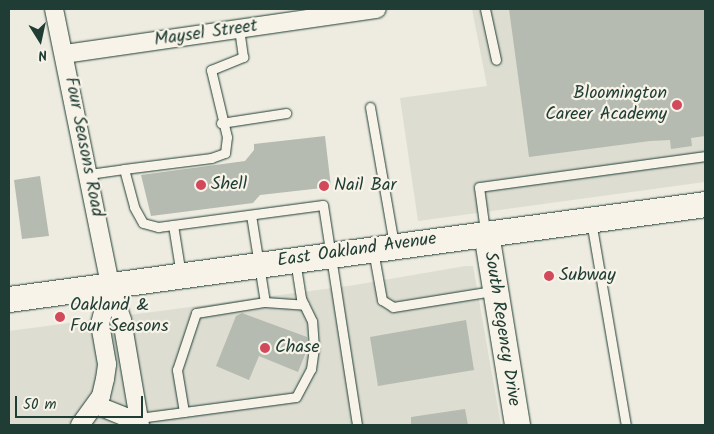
<!DOCTYPE html>
<html>
<head>
<meta charset="utf-8">
<style>
  body { margin:0 }
  #map { position:relative; width:714px; height:434px; overflow:hidden; background:#eeece1; font-family:Kalam,sans-serif }
  div>[style] { position:absolute }
  [style*='--x'] { left:calc(var(--x)*1px); top:calc(var(--y)*1px); width:calc(var(--w)*1px); rotate:calc(var(--a)*1deg) }
  .built>* { inset:0; background:#ddddd2 }
  .building>* { inset:0; background:#b5bbb0 }
  .roads { filter:drop-shadow(0 0 1px #1f3d34) drop-shadow(0 0 1px #1f3d34) }
  .service>* { height:9px; margin:-4.5px; padding:0 4.5px; transform-origin:4.5px; border-radius:4.5px; background:#f7f3e8 }
  .minor>* { height:18px; margin:-9px; padding:0 9px; transform-origin:9px; border-radius:9px; background:#f7f3e8 }
  .secondary>* { height:25px; margin:-12.5px; padding:0 12.5px; transform-origin:12.5px; border-radius:12.5px; background:#f7f3e8 }
  .dots>* { width:14px; height:14px; translate:-50% -50%; box-sizing:border-box; border:2px solid #f7f3e8; border-radius:50% }
  span { translate:-50% -50%; white-space:nowrap; text-align:center; line-height:1.15; -webkit-text-stroke:4.5px #f7f3e8; paint-order:stroke }
  .street-label { font-size:18px; color:#1f3d34 }
  .poi-label { font-size:18px; color:#1f3d34 }
  .right { translate:-100% -50%; text-align:right }
  .left { translate:0 -50%; text-align:left }
  .frame { position:absolute; inset:0; border:10px solid #1f3d34; pointer-events:none }
  .north { position:absolute; left:15px; top:15px; width:50px; height:50px; -webkit-text-stroke:4px #f7f3e8; paint-order:stroke; rotate:170deg; font-size:14px; font-weight:700; line-height:20px; text-align:center; color:#1f3d34 }
  .north::after { content:''; display:block; margin:auto; width:18px; height:22px; background:#1f3d34; clip-path:polygon(50% 0,100% 100%,50% 72%,0 100%) }
  .scale { position:absolute; left:15px; top:396px; width:128px; height:22px; box-sizing:border-box; border:2px solid #1f3d34; border-top:0; padding-left:6px; font-size:15px; line-height:18px; white-space:nowrap; color:#1f3d34; -webkit-text-stroke:4px #f7f3e8; paint-order:stroke }
</style>
</head>
<body>
<div id="map">
  <div class="built">
    <i style="clip-path:polygon(472px 9px,705px 9px,705px 182px,418px 221px,400px 98px,487px 86px)"></i>
    <i style="clip-path:polygon(465px 266px,473px 266px,501px 425px,9px 425px,9px 331px,355px 285px)"></i>
  </div>
  <div class="building">
    <i style="clip-path:polygon(509px 9px,705px 9px,705px 136px,691px 138px,692px 146px,671px 149px,670px 140px,650px 141px,529px 157px)"></i>
    <i style="clip-path:polygon(325px 136px,331px 187px,260px 195px,253px 203px,151px 216px,141px 175px,245px 161px,254px 150px,254px 144px)"></i>
    <i style="clip-path:polygon(40px 176px,49px 236px,22px 239px,14px 180px)"></i>
    <i style="clip-path:polygon(242px 313px,307px 337px,308px 347px,298px 372px,259px 356px,249px 380px,216px 366px,236px 316px)"></i>
    <i style="clip-path:polygon(466px 320px,474px 370px,378px 386px,370px 337px)"></i>
    <i style="clip-path:polygon(465px 409px,468px 425px,411px 425px,411px 417px)"></i>
  </div>
  <div class="roads">
    <div class="service">
      <i style="--x:485;--y:9;--w:52;--a:77.8"></i>
      <i style="--x:370;--y:107;--w:140;--a:80.1"></i>
      <i style="--x:221;--y:123;--w:66;--a:-8.7"></i>
      <i style="--x:124;--y:169;--w:88;--a:-7.2"></i>
      <i style="--x:211;--y:158;--w:15;--a:-20"></i>
      <i style="--x:225;--y:153;--w:16;--a:-83"></i>
      <i style="--x:227;--y:137;--w:69;--a:-103.4"></i>
      <i style="--x:211;--y:70;--w:35;--a:-22"></i>
      <i style="--x:243;--y:57;--w:28;--a:-98"></i>
      <i style="--x:89;--y:174;--w:35;--a:-8"></i>
      <i style="--x:124;--y:169;--w:39;--a:75"></i>
      <i style="--x:134;--y:207;--w:18;--a:61"></i>
      <i style="--x:143;--y:223;--w:16;--a:15"></i>
      <i style="--x:158;--y:227;--w:166;--a:-7.6"></i>
      <i style="--x:323;--y:205;--w:223;--a:81.2"></i>
      <i style="--x:251;--y:215;--w:88;--a:80.9"></i>
      <i style="--x:591;--y:221;--w:207;--a:80.3"></i>
      <i style="--x:173;--y:225;--w:51;--a:80.9"></i>
      <i style="--x:485;--y:231;--w:44;--a:-97.8"></i>
      <i style="--x:479;--y:187;--w:228;--a:-7.8"></i>
      <i style="--x:373;--y:250;--w:51;--a:79.8"></i>
      <i style="--x:382;--y:300;--w:13;--a:32"></i>
      <i style="--x:393;--y:307;--w:101;--a:-9.1"></i>
      <i style="--x:184;--y:412;--w:43;--a:-99.5"></i>
      <i style="--x:177;--y:370;--w:60;--a:-71.6"></i>
      <i style="--x:196;--y:313;--w:70;--a:-9.1"></i>
      <i style="--x:265;--y:302;--w:39;--a:4"></i>
      <i style="--x:139;--y:418;--w:158;--a:-7.6"></i>
      <i style="--x:296;--y:397;--w:32;--a:-62"></i>
      <i style="--x:311;--y:369;--w:21;--a:-82"></i>
      <i style="--x:314;--y:348;--w:27;--a:-94"></i>
      <i style="--x:312;--y:321;--w:25;--a:-116"></i>
      <i style="--x:301;--y:298;--w:36;--a:-99"></i>
    </div>
    <div class="minor">
      <i style="--x:54;--y:9;--w:282;--a:78.5"></i>
      <i style="--x:110;--y:285;--w:37;--a:71"></i>
      <i style="--x:122;--y:320;--w:107;--a:80.3"></i>
      <i style="--x:64;--y:54;--w:316;--a:-8.2"></i>
      <i style="--x:96;--y:405;--w:31;--a:22"></i>
      <i style="--x:125;--y:417;--w:14;--a:4"></i>
      <i style="--x:80;--y:425;--w:36;--a:-54"></i>
      <i style="--x:101;--y:396;--w:17;--a:-77"></i>
      <i style="--x:105;--y:379;--w:15;--a:-82"></i>
      <i style="--x:107;--y:364;--w:41;--a:-99.9"></i>
      <i style="--x:100;--y:324;--w:40;--a:-75.6"></i>
    </div>
    <div class="secondary">
      <i style="--x:486;--y:233;--w:194;--a:80.8"></i>
      <i style="--x:9;--y:299;--w:702;--a:-7.77"></i>
    </div>
  </div>
  <div class="dots">
    <i style="left:677px;top:105px;background:#d1495b"></i>
    <i style="left:201px;top:185px;background:#d1495b"></i>
    <i style="left:324px;top:186px;background:#d1495b"></i>
    <i style="left:549px;top:276px;background:#d1495b"></i>
    <i style="left:60px;top:317px;background:#d1495b"></i>
    <i style="left:265px;top:348px;background:#d1495b"></i>
  </div>
  <div class="street-label">
    <span style="left:206px;top:34px;rotate:-8deg">Maysel Street</span>
    <span style="left:83px;top:147px;rotate:79deg">Four Seasons Road</span>
    <span style="left:357px;top:251px;rotate:-8deg">East Oakland Avenue</span>
    <span style="left:501px;top:329px;rotate:81deg">South Regency Drive</span>
  </div>
  <div class="poi-label">
    <span class="right" style="left:667px;top:105px">Bloomington<br>Career Academy</span>
    <span class="left" style="left:211px;top:185px">Shell</span>
    <span class="left" style="left:334px;top:186px">Nail Bar</span>
    <span class="left" style="left:559px;top:276px">Subway</span>
    <span class="left" style="left:70px;top:317px">Oakland &amp;<br>Four Seasons</span>
    <span class="left" style="left:275px;top:348px">Chase</span>
  </div>
  <div class="frame"></div>
  <div class="north">N</div>
  <div class="scale">50 m</div>
</div>
</body>
</html>
